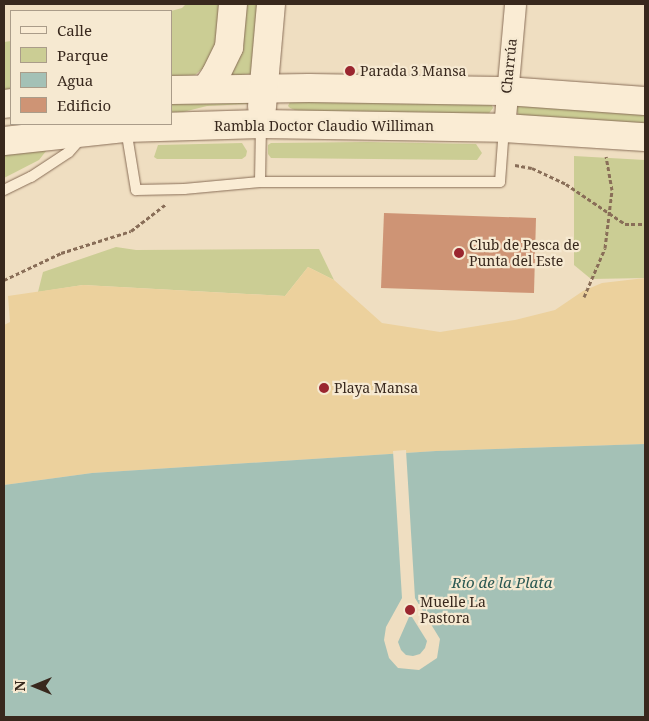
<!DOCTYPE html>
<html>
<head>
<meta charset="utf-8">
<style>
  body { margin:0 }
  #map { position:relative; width:649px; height:721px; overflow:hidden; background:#efdec1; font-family:"Noto Serif",serif }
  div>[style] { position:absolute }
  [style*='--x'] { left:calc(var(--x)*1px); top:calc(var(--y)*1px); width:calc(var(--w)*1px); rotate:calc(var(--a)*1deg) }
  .green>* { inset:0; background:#cbcd94 }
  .sand>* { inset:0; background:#ecd19d }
  .water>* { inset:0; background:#a4c1b6 }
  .pier>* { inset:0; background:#efdec1 }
  .building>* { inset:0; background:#ce9475 }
  .path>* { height:3px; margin-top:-1.5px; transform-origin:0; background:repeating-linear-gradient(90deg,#896e58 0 4px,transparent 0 6.5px) }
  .roads { filter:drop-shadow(0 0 1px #896e58) drop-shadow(0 0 1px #896e58) }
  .lane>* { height:10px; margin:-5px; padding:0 5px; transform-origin:5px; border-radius:5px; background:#faecd4 }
  .street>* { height:21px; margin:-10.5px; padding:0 10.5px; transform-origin:10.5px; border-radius:10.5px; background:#faecd4 }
  .secondary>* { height:28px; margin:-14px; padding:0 14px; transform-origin:14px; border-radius:14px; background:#faecd4 }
  .dots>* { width:14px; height:14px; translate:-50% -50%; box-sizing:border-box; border:2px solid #f6e9d1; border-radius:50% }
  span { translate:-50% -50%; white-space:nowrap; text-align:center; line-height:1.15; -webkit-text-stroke:4.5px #f6e9d1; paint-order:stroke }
  .street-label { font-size:14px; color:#38281d }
  .poi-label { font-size:14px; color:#38281d }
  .left { translate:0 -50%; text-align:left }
  .water-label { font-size:15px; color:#2b5852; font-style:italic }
  .frame { position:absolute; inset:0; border:5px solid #38281d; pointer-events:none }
  .legend { position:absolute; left:10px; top:10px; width:162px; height:115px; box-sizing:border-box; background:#f6e9d1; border:1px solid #aa9c89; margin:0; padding:6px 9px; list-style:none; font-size:15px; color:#38281d }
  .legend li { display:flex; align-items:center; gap:10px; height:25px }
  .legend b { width:25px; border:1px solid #aa9c89 }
  .north { position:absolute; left:10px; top:661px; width:50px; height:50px; -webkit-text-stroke:4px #f6e9d1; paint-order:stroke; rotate:270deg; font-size:14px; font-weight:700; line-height:20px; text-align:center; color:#38281d }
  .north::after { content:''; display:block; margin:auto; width:18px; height:22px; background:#38281d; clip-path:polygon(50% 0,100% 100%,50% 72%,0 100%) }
</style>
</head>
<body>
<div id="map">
  <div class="green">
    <i style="clip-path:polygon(186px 4px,222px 4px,218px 46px,208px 64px,195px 75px,171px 79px,171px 11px,182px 8px)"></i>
    <i style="clip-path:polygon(246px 4px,258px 4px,251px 74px,229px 76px)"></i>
    <i style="clip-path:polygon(11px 41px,11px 92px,4px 93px,4px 42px)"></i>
    <i style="clip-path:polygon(171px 101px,249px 102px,247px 104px,207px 106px,171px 115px)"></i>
    <i style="clip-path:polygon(290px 102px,491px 103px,493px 108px,487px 116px,302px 113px,290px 108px,288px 106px)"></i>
    <i style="clip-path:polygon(520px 103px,645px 111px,645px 125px,520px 117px,516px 110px)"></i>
    <i style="clip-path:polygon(367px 142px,476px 144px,482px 153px,477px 160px,271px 158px,268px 154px,268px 145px,271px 143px)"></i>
    <i style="clip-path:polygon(242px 143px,247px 151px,246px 156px,242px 159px,157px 159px,154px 157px,158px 145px)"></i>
    <i style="clip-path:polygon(50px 146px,39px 160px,4px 178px,4px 151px)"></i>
    <i style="clip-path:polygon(574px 156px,645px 160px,645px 278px,591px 279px,574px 265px)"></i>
    <i style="clip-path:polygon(116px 247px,136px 250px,319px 249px,334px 280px,308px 267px,285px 296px,83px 285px,38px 292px,43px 272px)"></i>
  </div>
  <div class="sand">
    <i style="clip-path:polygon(308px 267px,334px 280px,382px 323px,440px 332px,515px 320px,555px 310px,583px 291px,602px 283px,645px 278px,645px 444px,436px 451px,92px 473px,4px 485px,4px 325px,10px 322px,8px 296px,83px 285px,285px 296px)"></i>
  </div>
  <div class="water">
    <i style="clip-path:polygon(645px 444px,645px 717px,4px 717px,4px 485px,92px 473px,436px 451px)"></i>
  </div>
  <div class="pier">
    <i style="clip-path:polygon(evenodd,406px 450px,415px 598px,440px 639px,437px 658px,419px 670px,398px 668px,389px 658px,384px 640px,386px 627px,402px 598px,393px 451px,406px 450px,409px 617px,412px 617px,427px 641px,425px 648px,420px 654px,413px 656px,406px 655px,401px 650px,398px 642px,409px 617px)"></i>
  </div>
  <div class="building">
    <i style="clip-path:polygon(384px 213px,536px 218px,534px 293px,381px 288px)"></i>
  </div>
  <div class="path">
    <i style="--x:515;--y:165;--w:17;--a:10"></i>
    <i style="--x:532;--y:168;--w:38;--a:25"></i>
    <i style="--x:566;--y:184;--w:71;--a:34.1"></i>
    <i style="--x:625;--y:224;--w:20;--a:0"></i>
    <i style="--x:4;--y:280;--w:63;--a:-25.3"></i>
    <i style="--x:61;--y:253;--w:73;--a:-17.4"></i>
    <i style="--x:131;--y:231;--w:44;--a:-37.6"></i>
    <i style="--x:584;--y:297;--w:53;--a:-66.8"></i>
    <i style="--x:605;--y:248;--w:58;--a:-83.1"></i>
    <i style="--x:612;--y:190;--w:34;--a:-100"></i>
  </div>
  <div class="roads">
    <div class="lane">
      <i style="--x:126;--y:129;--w:62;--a:80.7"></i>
      <i style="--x:136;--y:190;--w:48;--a:-1.2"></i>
      <i style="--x:184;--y:189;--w:76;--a:-5.3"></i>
      <i style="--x:260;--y:182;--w:240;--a:0"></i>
      <i style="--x:500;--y:182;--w:54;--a:-85.8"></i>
      <i style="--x:260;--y:182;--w:56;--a:-89"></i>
      <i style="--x:4;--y:190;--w:30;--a:-26"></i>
      <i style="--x:31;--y:177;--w:45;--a:-33.3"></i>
      <i style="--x:69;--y:152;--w:18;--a:-49"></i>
    </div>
    <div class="street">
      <i style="--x:504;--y:128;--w:124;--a:-84.9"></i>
    </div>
    <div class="secondary">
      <i style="--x:206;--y:89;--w:18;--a:-56"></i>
      <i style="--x:216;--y:74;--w:30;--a:-64"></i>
      <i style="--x:229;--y:47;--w:43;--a:-84.7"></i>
      <i style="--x:171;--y:90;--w:138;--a:-0.8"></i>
      <i style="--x:309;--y:88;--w:197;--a:0.9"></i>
      <i style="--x:506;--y:91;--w:139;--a:4.1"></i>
      <i style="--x:4;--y:104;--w:7;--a:-8"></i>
      <i style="--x:262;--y:107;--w:103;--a:-85"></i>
      <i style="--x:4;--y:141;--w:123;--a:-6.1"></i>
      <i style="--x:126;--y:128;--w:135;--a:-1.7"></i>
      <i style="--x:261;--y:124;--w:243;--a:0.9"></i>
      <i style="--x:504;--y:128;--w:141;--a:3.7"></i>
    </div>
  </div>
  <div class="dots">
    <i style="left:350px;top:71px;background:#9a262f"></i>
    <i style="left:459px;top:253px;background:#9a262f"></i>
    <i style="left:324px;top:388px;background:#9a262f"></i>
    <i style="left:410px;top:610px;background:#9a262f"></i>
  </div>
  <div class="street-label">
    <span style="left:509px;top:66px;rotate:-84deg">Charrúa</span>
    <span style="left:324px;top:126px">Rambla Doctor Claudio Williman</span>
  </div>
  <div class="poi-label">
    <span class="left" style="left:360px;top:71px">Parada 3 Mansa</span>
    <span class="left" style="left:469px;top:253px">Club de Pesca de<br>Punta del Este</span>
    <span class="left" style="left:334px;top:388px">Playa Mansa</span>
    <span class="left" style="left:420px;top:610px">Muelle La<br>Pastora</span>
  </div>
  <div class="water-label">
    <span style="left:502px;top:583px">Río de la Plata</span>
  </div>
  <div class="frame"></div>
  <ul class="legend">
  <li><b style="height:6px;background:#faecd4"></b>Calle</li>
  <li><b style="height:14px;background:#cbcd94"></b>Parque</li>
  <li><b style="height:14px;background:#a4c1b6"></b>Agua</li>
  <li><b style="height:14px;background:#ce9475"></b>Edificio</li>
  </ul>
  <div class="north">N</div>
</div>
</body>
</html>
